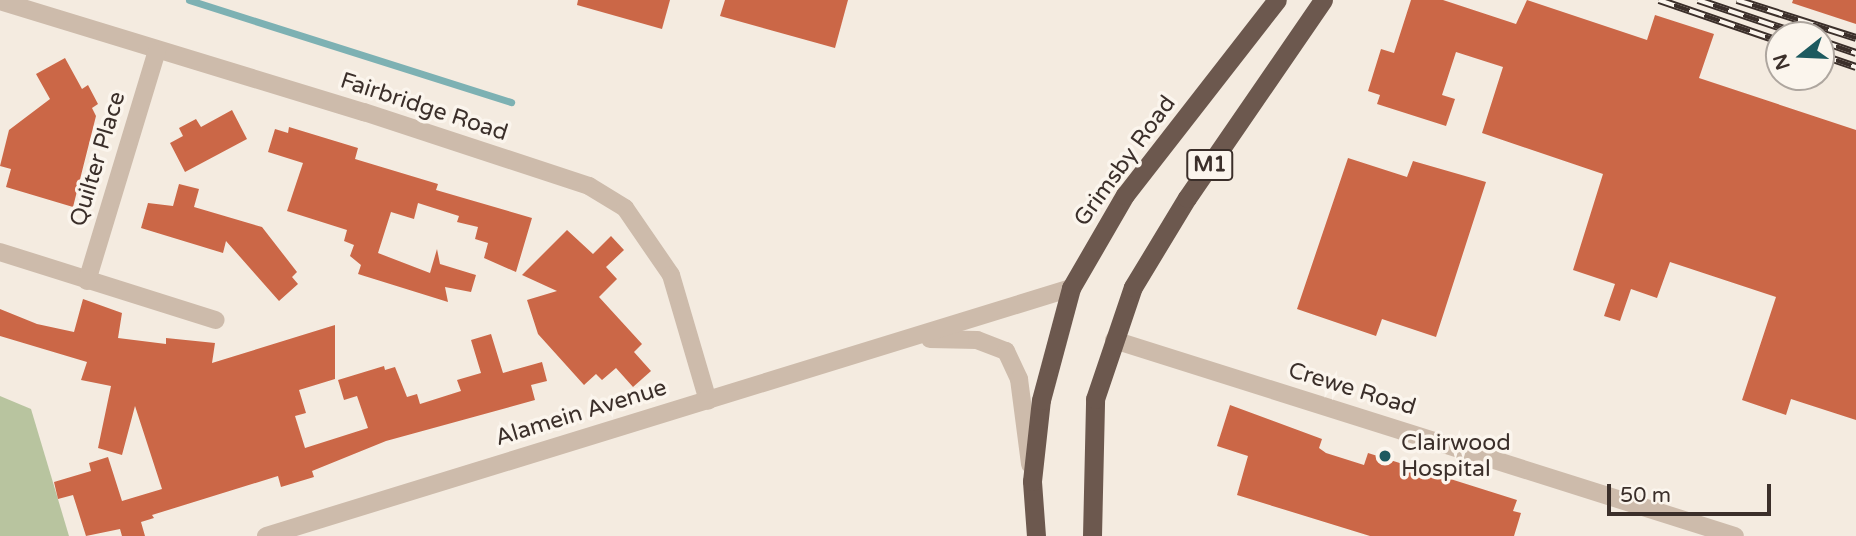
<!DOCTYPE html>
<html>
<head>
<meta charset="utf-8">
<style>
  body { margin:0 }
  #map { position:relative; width:1856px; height:536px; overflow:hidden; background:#f4ebe0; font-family:"Varela Round",sans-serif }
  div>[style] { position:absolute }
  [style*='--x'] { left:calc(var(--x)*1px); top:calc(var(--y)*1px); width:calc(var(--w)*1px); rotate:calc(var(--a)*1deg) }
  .green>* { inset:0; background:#b8c49f }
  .stream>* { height:7px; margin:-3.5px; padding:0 3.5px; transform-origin:3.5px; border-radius:3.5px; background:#7db1b3 }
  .building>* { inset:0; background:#cb6747 }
  .minor>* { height:18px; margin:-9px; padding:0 9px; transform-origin:9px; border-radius:9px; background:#cdbbab }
  .tertiary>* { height:18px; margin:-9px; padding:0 9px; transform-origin:9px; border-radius:9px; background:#cdbbab }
  .trunk>* { height:19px; margin:-9.5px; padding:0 9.5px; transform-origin:9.5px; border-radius:9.5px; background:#6c584e }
  .rail>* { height:8px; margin-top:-4px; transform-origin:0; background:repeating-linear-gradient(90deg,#fbf5ed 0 16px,#3b2f2a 0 32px); box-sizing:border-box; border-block:2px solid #3b2f2a }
  .dots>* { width:19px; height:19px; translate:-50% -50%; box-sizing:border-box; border:4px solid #fbf5ed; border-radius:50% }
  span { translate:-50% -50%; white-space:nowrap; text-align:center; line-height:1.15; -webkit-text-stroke:7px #fbf5ed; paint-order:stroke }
  .shield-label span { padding:2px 5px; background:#fbf5ed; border:2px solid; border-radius:5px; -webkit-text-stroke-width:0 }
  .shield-label { font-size:21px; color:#3b2f2a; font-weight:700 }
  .street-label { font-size:23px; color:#3b2f2a }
  .poi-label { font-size:23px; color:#3b2f2a }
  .left { translate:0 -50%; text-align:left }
  .north { position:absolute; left:1765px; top:21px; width:70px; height:70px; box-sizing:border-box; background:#fbf5ed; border:2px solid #aea69f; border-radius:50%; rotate:252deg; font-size:19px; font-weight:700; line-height:28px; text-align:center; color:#3b2f2a }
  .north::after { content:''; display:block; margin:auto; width:24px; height:32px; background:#1d5a5f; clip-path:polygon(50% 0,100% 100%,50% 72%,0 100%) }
  .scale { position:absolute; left:1607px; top:484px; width:164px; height:32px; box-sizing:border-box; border:4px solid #3b2f2a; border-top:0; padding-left:9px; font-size:21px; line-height:24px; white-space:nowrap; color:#3b2f2a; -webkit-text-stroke:5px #fbf5ed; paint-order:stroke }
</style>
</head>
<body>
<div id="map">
  <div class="green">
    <i style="clip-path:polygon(0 396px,31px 409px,69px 536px,0 536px)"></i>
  </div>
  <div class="stream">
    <i style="--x:189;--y:0;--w:338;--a:17.6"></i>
  </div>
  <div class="building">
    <i style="clip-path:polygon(578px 0,670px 0,662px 29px,577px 5px)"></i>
    <i style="clip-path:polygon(725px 0,848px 0,835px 48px,720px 16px)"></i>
    <i style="clip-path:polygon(1411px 0,1443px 0,1516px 24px,1527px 0,1647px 40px,1655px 15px,1714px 34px,1699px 78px,1856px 130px,1856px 420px,1791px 399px,1786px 415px,1742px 400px,1776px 297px,1670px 262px,1657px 298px,1631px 289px,1620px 321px,1604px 316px,1615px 284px,1573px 270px,1603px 174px,1482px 133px,1503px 67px,1456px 52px,1442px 95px,1455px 99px,1446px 126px,1377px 104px,1380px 95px,1368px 91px,1381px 49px,1394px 53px)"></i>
    <i style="clip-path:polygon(1793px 0,1856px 0,1856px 24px,1792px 3px)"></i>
    <i style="clip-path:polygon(65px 58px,82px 89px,88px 85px,98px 104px,92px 108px,96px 116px,73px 207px,6px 187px,11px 169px,0 166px,9px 130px,50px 99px,36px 74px)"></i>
    <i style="clip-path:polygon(232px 110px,247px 139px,185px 172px,170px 143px,183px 136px,179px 128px,196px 119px,201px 127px)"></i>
    <i style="clip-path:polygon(289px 127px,358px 148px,355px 159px,438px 184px,436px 190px,532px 218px,516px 272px,484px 258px,488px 243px,475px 239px,478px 227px,457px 222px,459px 216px,418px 203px,414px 219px,391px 212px,378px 253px,430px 273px,437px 249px,440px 264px,476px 275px,471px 292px,445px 287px,448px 302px,358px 274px,361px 265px,350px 256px,354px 245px,344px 241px,347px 230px,287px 211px,303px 163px,268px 152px,275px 129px,288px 133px)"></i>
    <i style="clip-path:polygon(1348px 158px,1407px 177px,1413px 161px,1486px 182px,1436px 337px,1382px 319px,1376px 336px,1297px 309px)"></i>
    <i style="clip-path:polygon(179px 184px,199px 189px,194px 207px,262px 227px,297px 272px,292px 277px,298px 284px,279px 301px,226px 241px,223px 253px,141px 228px,148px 203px,173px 206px)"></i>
    <i style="clip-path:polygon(567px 230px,593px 254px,611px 236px,624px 250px,606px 267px,617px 279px,599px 297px,642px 344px,634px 352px,651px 371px,633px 387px,616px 368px,602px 380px,596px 374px,584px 385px,538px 334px,527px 300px,557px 291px,522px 275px)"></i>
    <i style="clip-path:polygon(83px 299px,122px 313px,118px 338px,166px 344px,166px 338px,215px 343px,212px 363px,335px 325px,335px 379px,299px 390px,306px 413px,295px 416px,305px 448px,368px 428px,357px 396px,344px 400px,338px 380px,384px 366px,385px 370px,395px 367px,407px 397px,417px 394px,420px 404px,461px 391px,457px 380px,481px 373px,471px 340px,491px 334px,503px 373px,542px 362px,547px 381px,531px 385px,535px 400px,386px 441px,312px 471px,314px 477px,281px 487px,278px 476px,152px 515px,154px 518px,141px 522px,145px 536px,122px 536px,120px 529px,86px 536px,73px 495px,58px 499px,54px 482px,91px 471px,89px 463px,108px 457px,122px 501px,162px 489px,135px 406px,122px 455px,98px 448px,111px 386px,81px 380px,87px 362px,0 336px,0 309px,37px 324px,74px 332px)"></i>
    <i style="clip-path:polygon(1230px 405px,1322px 439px,1319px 448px,1326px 453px,1364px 465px,1368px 453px,1517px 500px,1513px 511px,1521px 513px,1514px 536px,1370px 536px,1237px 495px,1248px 456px,1217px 446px)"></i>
  </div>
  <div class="minor">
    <i style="--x:0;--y:1;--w:381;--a:17"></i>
    <i style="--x:364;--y:112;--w:237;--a:18.2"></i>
    <i style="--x:589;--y:186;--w:42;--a:31.4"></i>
    <i style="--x:625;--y:208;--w:81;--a:55.5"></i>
    <i style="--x:671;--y:275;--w:131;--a:73.6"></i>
    <i style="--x:0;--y:252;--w:226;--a:17.5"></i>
    <i style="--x:87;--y:281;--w:241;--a:-73.1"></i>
    <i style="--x:1114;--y:340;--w:651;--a:17.52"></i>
  </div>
  <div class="tertiary">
    <i style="--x:930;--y:339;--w:47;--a:1.2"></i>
    <i style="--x:977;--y:340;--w:31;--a:21"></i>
    <i style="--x:1006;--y:351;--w:31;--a:65"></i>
    <i style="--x:1019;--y:379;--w:86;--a:82.6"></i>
    <i style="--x:266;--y:536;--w:842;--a:-17.12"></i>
  </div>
  <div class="trunk">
    <i style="--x:1036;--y:536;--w:55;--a:-94.2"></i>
    <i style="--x:1032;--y:481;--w:81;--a:-83.7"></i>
    <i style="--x:1041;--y:400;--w:116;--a:-75"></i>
    <i style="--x:1071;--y:288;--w:108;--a:-59.9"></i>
    <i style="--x:1125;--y:195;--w:247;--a:-52.1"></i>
    <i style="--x:1092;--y:536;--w:137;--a:-88.7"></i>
    <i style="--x:1095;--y:399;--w:118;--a:-71.3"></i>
    <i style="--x:1133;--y:287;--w:104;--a:-58.8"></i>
    <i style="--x:1187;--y:198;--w:240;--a:-55.5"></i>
  </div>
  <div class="rail">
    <i style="--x:1659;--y:0;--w:127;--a:18.9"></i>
    <i style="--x:1698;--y:0;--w:110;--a:18.6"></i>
    <i style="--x:1737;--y:0;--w:125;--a:17.7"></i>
    <i style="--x:1821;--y:41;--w:37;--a:19"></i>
    <i style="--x:1821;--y:55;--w:37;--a:19"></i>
  </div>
  <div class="dots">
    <i style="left:1385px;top:456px;background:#1d5a5f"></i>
  </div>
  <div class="shield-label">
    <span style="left:1210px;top:165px">M1</span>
  </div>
  <div class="street-label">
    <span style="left:424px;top:107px;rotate:18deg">Fairbridge Road</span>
    <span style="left:98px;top:159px;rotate:-73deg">Quilter Place</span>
    <span style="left:1125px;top:161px;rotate:-54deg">Grimsby Road</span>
    <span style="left:1352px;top:389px;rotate:17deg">Crewe Road</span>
    <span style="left:581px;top:413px;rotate:-17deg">Alamein Avenue</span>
  </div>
  <div class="poi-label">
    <span class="left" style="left:1401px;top:456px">Clairwood<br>Hospital</span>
  </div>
  <div class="north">N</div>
  <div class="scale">50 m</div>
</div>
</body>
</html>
